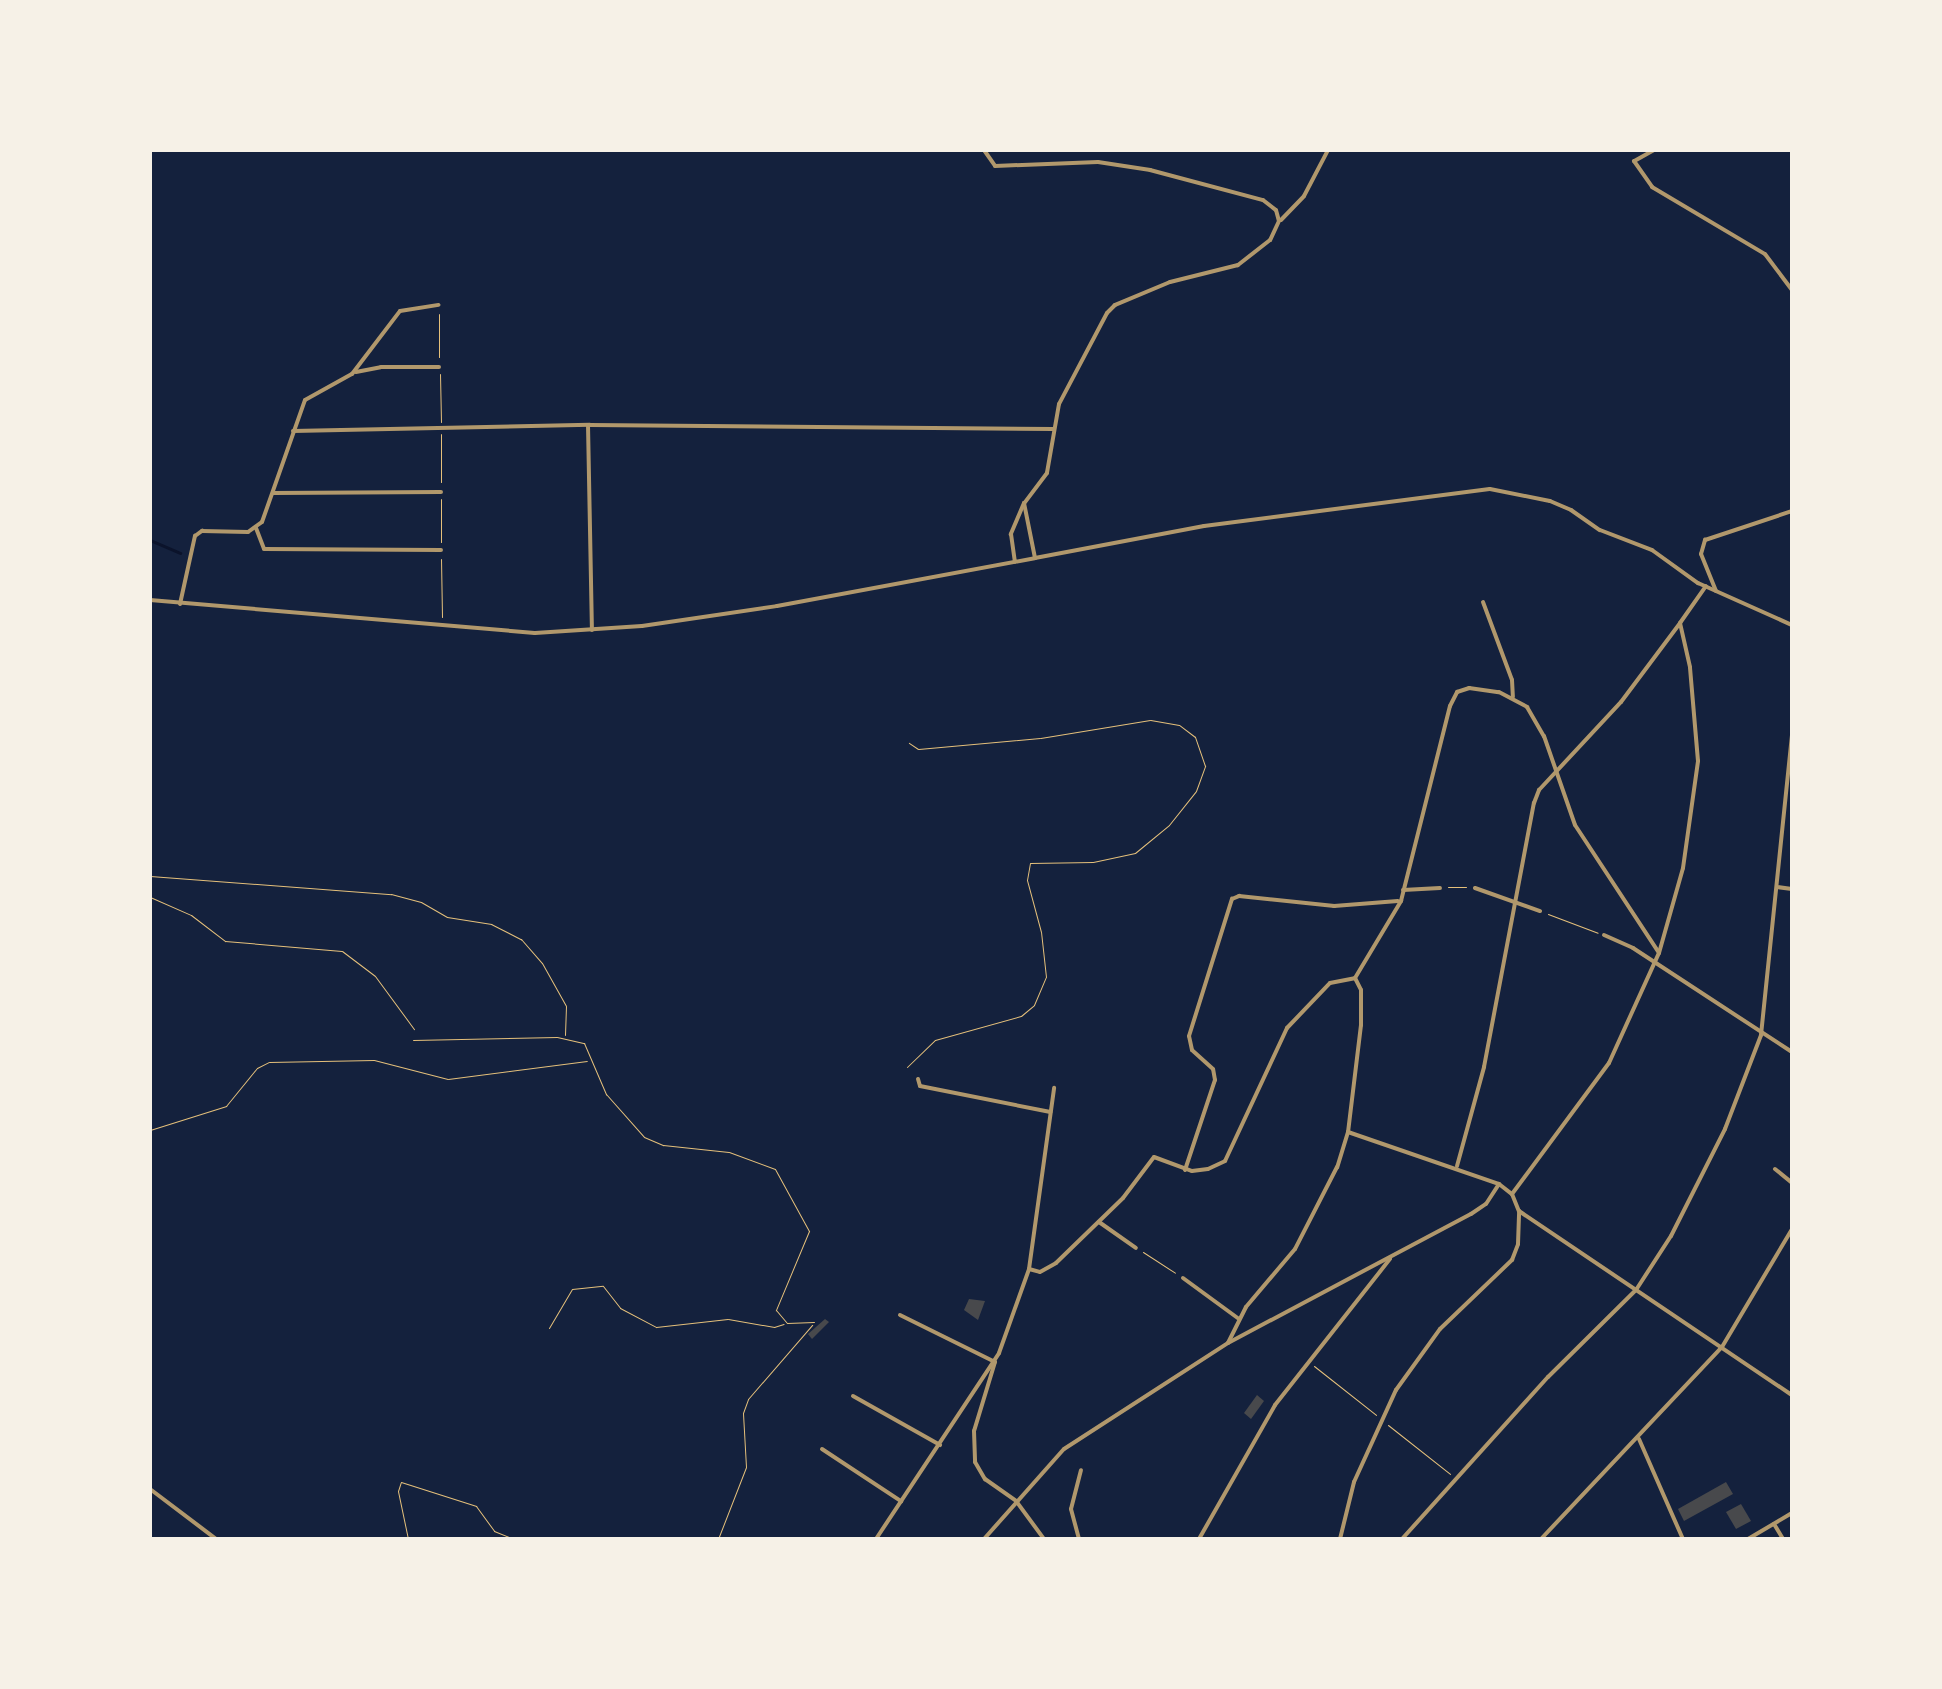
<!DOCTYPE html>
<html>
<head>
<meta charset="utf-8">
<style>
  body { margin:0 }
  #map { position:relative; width:1942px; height:1689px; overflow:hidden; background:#14213d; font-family:"Source Sans 3",sans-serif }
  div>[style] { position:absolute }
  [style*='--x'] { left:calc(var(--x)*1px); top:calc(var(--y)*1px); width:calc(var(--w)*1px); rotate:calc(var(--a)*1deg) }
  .stream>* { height:2.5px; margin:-1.25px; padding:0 1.25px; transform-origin:1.25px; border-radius:1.25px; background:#0b132b }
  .building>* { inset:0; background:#48494c }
  .path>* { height:1px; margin:-0.5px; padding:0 0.5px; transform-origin:0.5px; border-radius:0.5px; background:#e5c07b }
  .minor>* { height:4px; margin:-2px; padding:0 2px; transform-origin:2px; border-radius:2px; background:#b1986c }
  .tertiary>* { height:4px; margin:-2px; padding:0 2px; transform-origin:2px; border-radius:2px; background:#b1986c }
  span { translate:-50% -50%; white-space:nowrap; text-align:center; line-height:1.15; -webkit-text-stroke:9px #f6f1e7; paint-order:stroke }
  .frame { position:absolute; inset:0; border:152px solid #f6f1e7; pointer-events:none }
</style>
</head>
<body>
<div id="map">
  <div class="stream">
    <i style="--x:150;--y:540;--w:33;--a:23"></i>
  </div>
  <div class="building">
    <i style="clip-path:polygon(969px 1299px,985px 1301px,978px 1320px,964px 1310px)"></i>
    <i style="clip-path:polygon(825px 1319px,829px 1322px,812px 1339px,808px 1334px)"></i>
    <i style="clip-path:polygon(1257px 1395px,1264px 1401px,1251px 1419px,1244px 1413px)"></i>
    <i style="clip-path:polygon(1726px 1482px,1733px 1494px,1684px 1521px,1678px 1509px)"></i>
    <i style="clip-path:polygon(1741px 1504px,1751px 1521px,1736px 1529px,1726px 1512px)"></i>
  </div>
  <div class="path">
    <i style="--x:439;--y:314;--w:43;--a:90"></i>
    <i style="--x:440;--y:374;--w:48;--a:88.8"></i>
    <i style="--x:441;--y:434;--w:48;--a:90"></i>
    <i style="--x:441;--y:542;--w:43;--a:-90"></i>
    <i style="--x:441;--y:559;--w:58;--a:89"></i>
    <i style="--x:150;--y:876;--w:242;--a:4.3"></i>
    <i style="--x:391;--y:894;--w:31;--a:15"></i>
    <i style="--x:421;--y:902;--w:30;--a:30"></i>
    <i style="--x:447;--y:917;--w:45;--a:9"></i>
    <i style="--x:491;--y:924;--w:34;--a:27"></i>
    <i style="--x:521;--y:939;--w:32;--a:49"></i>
    <i style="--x:542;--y:963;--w:49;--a:60.8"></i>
    <i style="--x:566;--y:1006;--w:29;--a:92"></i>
    <i style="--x:1448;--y:887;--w:18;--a:0"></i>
    <i style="--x:150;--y:897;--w:45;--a:23.7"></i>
    <i style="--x:191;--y:915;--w:43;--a:37.4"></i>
    <i style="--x:225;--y:941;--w:117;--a:4.9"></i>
    <i style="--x:342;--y:951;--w:41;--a:37.1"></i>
    <i style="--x:375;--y:976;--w:66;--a:53.7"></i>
    <i style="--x:1548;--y:914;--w:53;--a:20.8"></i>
    <i style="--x:413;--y:1040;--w:144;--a:-1.2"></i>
    <i style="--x:557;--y:1037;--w:28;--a:13"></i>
    <i style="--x:584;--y:1043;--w:56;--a:66.7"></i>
    <i style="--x:606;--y:1094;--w:57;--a:48.5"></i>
    <i style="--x:644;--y:1137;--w:21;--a:23"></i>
    <i style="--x:663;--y:1145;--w:66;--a:6.1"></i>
    <i style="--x:729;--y:1152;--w:49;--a:20.3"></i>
    <i style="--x:775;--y:1169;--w:71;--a:61.3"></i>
    <i style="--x:809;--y:1231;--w:86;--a:112.7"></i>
    <i style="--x:776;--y:1310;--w:17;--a:50"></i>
    <i style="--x:787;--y:1323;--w:27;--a:-2"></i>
    <i style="--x:907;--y:1067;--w:39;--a:-44"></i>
    <i style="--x:935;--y:1040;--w:89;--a:-15.6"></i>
    <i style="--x:1021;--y:1016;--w:17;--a:-40"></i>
    <i style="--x:1034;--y:1005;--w:30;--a:-67"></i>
    <i style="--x:1046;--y:977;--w:45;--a:-96.3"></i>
    <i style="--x:1041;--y:932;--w:54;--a:-105.1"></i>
    <i style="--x:1027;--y:880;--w:17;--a:-80"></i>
    <i style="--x:1030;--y:863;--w:63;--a:-0.9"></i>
    <i style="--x:1093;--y:862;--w:43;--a:-12.1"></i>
    <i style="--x:1135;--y:853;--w:44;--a:-39.5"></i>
    <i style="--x:1169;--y:825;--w:43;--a:-51.5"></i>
    <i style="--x:1196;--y:791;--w:27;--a:-70"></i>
    <i style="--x:1205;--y:766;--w:31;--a:-109"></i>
    <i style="--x:1195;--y:737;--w:20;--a:-143"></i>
    <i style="--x:1179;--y:725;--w:29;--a:-170"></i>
    <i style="--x:1150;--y:720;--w:111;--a:170.7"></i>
    <i style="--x:1040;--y:738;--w:122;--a:174.8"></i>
    <i style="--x:918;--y:749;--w:11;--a:-146"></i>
    <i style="--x:150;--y:1130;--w:80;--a:-17.5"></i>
    <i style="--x:226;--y:1106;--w:49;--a:-50.8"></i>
    <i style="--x:257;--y:1068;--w:13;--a:-27"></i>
    <i style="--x:269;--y:1062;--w:105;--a:-1.1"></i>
    <i style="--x:374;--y:1060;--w:76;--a:14.4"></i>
    <i style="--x:448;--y:1079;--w:140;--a:-7.4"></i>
    <i style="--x:1143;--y:1252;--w:38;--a:33"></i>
    <i style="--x:549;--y:1328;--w:45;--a:-59.5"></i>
    <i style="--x:572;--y:1289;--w:31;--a:-6"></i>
    <i style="--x:603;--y:1286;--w:28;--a:52"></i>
    <i style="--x:620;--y:1308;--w:41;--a:27.8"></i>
    <i style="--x:656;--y:1327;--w:72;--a:-6.3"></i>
    <i style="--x:728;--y:1319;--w:47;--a:9.9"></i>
    <i style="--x:774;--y:1327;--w:10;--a:-17"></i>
    <i style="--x:1314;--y:1366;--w:79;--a:38.3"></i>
    <i style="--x:1388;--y:1425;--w:79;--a:38.3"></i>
    <i style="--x:408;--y:1539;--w:49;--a:-101.8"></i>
    <i style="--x:398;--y:1491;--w:9;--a:-72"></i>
    <i style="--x:401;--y:1482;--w:79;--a:17.7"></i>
    <i style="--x:476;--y:1506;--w:31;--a:54"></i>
    <i style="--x:494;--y:1531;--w:22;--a:22"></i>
    <i style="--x:718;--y:1539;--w:77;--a:-68.7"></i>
    <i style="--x:746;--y:1467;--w:54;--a:-93.2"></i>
    <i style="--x:743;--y:1413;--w:15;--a:-70"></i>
    <i style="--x:748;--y:1399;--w:98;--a:-49.1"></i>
  </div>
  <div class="minor">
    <i style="--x:984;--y:150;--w:19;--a:55"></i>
    <i style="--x:995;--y:166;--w:103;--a:-2.2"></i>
    <i style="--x:1098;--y:162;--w:53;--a:8.7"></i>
    <i style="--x:1150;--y:170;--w:117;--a:14.9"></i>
    <i style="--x:1263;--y:200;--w:16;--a:38"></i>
    <i style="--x:1276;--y:210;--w:11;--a:75"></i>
    <i style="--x:1279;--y:221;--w:21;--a:115"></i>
    <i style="--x:1270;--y:240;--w:41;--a:142"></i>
    <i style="--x:1238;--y:265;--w:70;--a:166"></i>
    <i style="--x:1170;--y:282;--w:60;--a:157.3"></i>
    <i style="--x:1115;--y:305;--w:11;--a:135"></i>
    <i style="--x:1107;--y:313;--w:103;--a:117.8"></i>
    <i style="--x:1059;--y:404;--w:70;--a:99.9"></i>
    <i style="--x:1047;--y:473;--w:38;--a:127"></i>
    <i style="--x:1024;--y:503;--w:34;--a:113"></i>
    <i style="--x:1011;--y:534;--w:28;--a:82"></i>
    <i style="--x:1654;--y:150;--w:23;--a:151"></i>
    <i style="--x:1634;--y:161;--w:32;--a:55"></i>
    <i style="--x:1652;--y:187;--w:131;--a:30.7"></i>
    <i style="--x:1765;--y:254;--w:45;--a:53.1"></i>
    <i style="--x:1281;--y:220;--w:33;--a:-46"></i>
    <i style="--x:1304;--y:196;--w:52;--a:-62.4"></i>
    <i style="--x:356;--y:372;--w:25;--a:-11"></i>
    <i style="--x:381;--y:367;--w:58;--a:0"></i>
    <i style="--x:588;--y:425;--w:205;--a:88.9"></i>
    <i style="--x:293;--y:431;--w:297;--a:-1.2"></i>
    <i style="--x:590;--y:425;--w:463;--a:0.5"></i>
    <i style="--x:273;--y:493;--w:168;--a:-0.3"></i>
    <i style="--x:256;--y:528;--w:22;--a:69"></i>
    <i style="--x:264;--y:549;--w:177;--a:0.3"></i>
    <i style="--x:1716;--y:591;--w:40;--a:-112"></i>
    <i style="--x:1701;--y:554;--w:15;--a:-74"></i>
    <i style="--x:1705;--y:540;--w:92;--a:-18.4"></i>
    <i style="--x:150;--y:600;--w:386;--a:4.9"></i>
    <i style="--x:535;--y:633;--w:107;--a:-3.7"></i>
    <i style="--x:642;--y:626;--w:136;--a:-8.4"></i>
    <i style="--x:777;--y:606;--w:262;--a:-10.5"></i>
    <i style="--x:1035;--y:558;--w:56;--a:-101.3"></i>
    <i style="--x:1483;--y:602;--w:83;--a:69.6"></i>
    <i style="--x:1512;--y:680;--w:17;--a:87"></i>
    <i style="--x:180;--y:604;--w:70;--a:-77.6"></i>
    <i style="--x:195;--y:536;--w:9;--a:-36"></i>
    <i style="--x:202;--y:531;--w:46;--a:1.2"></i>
    <i style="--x:248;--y:532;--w:17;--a:-36"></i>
    <i style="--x:262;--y:522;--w:129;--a:-70.6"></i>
    <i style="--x:305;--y:400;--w:54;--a:-29"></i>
    <i style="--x:352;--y:374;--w:79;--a:-52.7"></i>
    <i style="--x:400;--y:311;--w:39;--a:-9"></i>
    <i style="--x:1777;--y:887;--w:15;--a:8"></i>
    <i style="--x:1475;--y:888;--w:69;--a:19.5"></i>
    <i style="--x:1403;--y:890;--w:37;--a:-3"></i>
    <i style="--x:1604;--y:935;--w:32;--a:24"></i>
    <i style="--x:1633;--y:948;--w:190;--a:33.2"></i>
    <i style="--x:1355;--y:978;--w:90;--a:-59.1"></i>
    <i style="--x:1401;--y:901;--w:201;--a:-75.9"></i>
    <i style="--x:1450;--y:706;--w:16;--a:-63"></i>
    <i style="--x:1457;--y:692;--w:13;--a:-18"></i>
    <i style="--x:1469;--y:688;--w:30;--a:8"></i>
    <i style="--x:1499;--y:692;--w:32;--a:28"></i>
    <i style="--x:1527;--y:707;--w:34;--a:60"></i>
    <i style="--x:1544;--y:736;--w:94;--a:70.8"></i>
    <i style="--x:1575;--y:825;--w:153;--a:56.7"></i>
    <i style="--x:918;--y:1079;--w:7;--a:74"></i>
    <i style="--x:920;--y:1086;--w:133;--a:11.3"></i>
    <i style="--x:1348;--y:1132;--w:160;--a:19"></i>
    <i style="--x:1499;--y:1184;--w:16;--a:38"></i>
    <i style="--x:1512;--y:1194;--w:18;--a:68"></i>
    <i style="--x:1519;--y:1211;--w:329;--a:34"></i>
    <i style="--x:1457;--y:1166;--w:103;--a:-74.7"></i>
    <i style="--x:1484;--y:1067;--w:269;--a:-79.3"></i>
    <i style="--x:1534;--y:803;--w:14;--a:-69"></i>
    <i style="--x:1539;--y:790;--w:120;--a:-47"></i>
    <i style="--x:1621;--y:702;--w:99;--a:-53.2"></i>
    <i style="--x:1775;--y:1169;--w:22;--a:39"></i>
    <i style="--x:1185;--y:1170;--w:95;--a:-71.6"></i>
    <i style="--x:1215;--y:1080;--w:11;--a:-100"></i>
    <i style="--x:1213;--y:1069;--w:28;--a:-138"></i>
    <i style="--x:1192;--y:1050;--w:14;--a:-102"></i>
    <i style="--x:1189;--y:1036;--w:144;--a:-72.6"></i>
    <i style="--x:1232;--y:899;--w:8;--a:-23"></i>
    <i style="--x:1239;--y:896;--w:96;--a:6"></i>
    <i style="--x:1334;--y:906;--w:64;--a:-4.5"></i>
    <i style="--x:1512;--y:1194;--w:163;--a:-53.5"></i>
    <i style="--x:1609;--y:1063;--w:121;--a:-65.6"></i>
    <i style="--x:1659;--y:953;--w:88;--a:-74.2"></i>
    <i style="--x:1683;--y:868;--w:108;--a:-82"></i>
    <i style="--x:1698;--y:761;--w:94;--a:-94.9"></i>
    <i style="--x:1690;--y:667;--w:45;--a:-102.8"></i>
    <i style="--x:1680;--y:623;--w:45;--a:-54.9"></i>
    <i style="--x:1099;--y:1222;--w:45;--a:35.1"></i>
    <i style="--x:1029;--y:1269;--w:11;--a:15"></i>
    <i style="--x:1040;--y:1272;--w:18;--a:-29"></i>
    <i style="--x:1056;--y:1263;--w:93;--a:-44.1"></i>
    <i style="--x:1123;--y:1198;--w:51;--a:-52.9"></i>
    <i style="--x:1154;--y:1157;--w:40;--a:20.2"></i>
    <i style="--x:1192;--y:1171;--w:16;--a:-7"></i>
    <i style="--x:1208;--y:1169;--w:19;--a:-25"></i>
    <i style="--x:1225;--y:1161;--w:147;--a:-65"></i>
    <i style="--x:1287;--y:1028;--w:62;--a:-46.3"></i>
    <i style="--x:1330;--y:983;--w:25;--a:-11"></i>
    <i style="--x:1355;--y:978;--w:13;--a:63"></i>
    <i style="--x:1361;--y:990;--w:35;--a:90"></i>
    <i style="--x:1361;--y:1025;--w:108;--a:96.9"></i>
    <i style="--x:1348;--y:1132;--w:37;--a:107"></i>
    <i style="--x:1337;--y:1167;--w:92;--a:117.1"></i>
    <i style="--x:1295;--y:1249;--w:76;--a:130.2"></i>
    <i style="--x:1246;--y:1307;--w:40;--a:116.6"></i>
    <i style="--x:1183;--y:1278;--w:69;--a:36.2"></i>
    <i style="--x:900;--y:1315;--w:106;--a:26.3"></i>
    <i style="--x:995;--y:1362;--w:72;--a:106.9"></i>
    <i style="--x:974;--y:1431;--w:31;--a:88"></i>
    <i style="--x:975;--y:1462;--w:20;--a:60"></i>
    <i style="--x:985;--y:1479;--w:38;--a:35"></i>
    <i style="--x:1016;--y:1501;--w:47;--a:53.6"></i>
    <i style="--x:853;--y:1396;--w:100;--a:29.4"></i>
    <i style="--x:1639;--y:1439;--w:109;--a:66.3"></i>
    <i style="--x:822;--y:1449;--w:95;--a:33.4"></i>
    <i style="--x:150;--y:1489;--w:83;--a:37.1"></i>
    <i style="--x:1774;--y:1524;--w:17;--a:59"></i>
    <i style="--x:876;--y:1539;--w:223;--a:-56.5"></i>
    <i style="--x:999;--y:1353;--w:89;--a:-70.3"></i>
    <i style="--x:1029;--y:1269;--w:183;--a:-82.1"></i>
    <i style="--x:984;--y:1539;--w:120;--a:-48.4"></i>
    <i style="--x:1064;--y:1449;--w:195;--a:-32.9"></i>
    <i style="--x:1228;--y:1343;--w:275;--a:-28"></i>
    <i style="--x:1471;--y:1214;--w:18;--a:-34"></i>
    <i style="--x:1486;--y:1204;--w:24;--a:-57"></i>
    <i style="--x:1079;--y:1539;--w:31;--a:-105"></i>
    <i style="--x:1071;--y:1509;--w:40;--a:-75.6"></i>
    <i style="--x:1199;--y:1539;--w:154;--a:-60.4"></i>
    <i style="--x:1275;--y:1405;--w:186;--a:-51.8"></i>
    <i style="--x:1340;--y:1539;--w:59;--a:-76.2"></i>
    <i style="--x:1354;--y:1482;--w:101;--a:-65.5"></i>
    <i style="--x:1396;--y:1390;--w:75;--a:-54.2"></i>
    <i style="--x:1440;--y:1329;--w:100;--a:-43.8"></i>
    <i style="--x:1512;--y:1260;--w:17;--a:-69"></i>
    <i style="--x:1518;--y:1244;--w:33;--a:-88"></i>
    <i style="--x:1402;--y:1539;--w:218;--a:-48"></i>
    <i style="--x:1548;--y:1377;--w:124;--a:-44.7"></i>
    <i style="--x:1636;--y:1290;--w:64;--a:-57.1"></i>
    <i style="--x:1671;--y:1236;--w:120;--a:-63.2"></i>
    <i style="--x:1725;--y:1129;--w:101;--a:-69"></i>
    <i style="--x:1761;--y:1035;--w:304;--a:-84.1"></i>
    <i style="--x:1541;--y:1539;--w:264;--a:-46.7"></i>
    <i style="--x:1722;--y:1347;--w:137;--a:-59.3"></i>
    <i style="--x:1748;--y:1539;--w:51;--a:-30.6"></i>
  </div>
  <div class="tertiary">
    <i style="--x:1035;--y:558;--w:172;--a:-10.7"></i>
    <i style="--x:1204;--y:526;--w:288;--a:-7.4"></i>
    <i style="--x:1490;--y:489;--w:61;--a:11.3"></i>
    <i style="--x:1550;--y:501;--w:23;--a:23"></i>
    <i style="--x:1571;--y:510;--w:35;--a:35"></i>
    <i style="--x:1600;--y:530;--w:56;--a:21"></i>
    <i style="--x:1652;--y:550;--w:57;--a:35.7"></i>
    <i style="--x:1698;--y:583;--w:103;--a:24.1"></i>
  </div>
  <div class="frame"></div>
</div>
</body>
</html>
